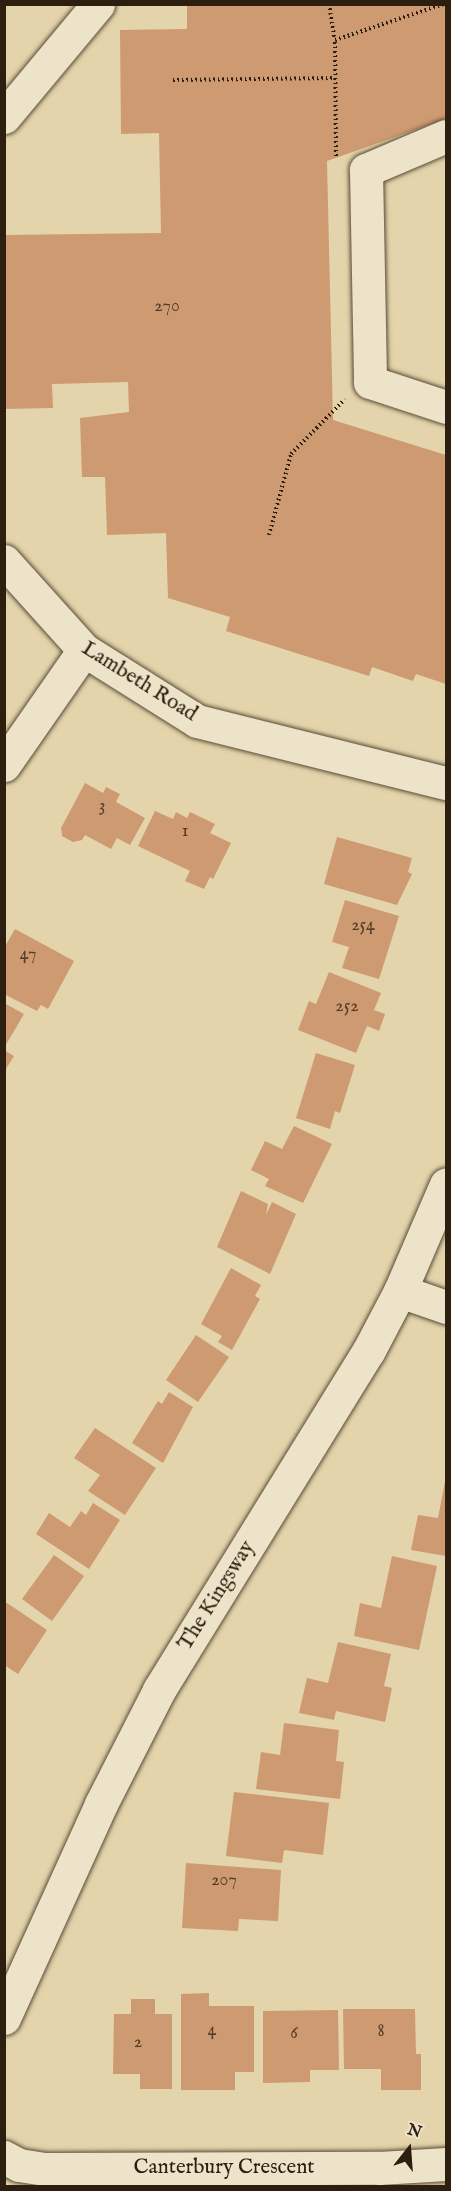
<!DOCTYPE html>
<html>
<head>
<meta charset="utf-8">
<style>
  body { margin:0 }
  #map { position:relative; width:451px; height:2191px; overflow:hidden; background:#e3d4ab; font-family:"IM FELL English",serif }
  div>[style] { position:absolute }
  [style*='--x'] { left:calc(var(--x)*1px); top:calc(var(--y)*1px); width:calc(var(--w)*1px); rotate:calc(var(--a)*1deg) }
  .building>* { inset:0; background:#ce9a71 }
  .path>* { height:4px; margin-top:-2px; transform-origin:0; background:repeating-linear-gradient(90deg,#2d1f10 0 1.5px,transparent 0 4.5px) }
  .roads { filter:drop-shadow(0 0 2px #5a4c37) drop-shadow(0 0 2px #5a4c37) }
  .minor>* { height:33px; margin:-16.5px; padding:0 16.5px; transform-origin:16.5px; border-radius:16.5px; background:#ede3c8 }
  span { translate:-50% -50%; white-space:nowrap; text-align:center; line-height:1.15; -webkit-text-stroke:6px #ede3c8; paint-order:stroke }
  .number-label { font-size:18px; color:#553e28 }
  .number-label span { -webkit-text-stroke-width:0 }
  .street-label { font-size:21px; color:#2d1f10 }
  .frame { position:absolute; inset:0; border:6px solid #2d1f10; pointer-events:none }
  .north { position:absolute; left:379px; top:2119px; width:60px; height:60px; -webkit-text-stroke:4px #ede3c8; paint-order:stroke; rotate:17deg; font-size:16px; font-weight:700; line-height:24px; text-align:center; color:#2d1f10 }
  .north::after { content:''; display:block; margin:auto; width:21px; height:27px; background:#2d1f10; clip-path:polygon(50% 0,100% 100%,50% 72%,0 100%) }
</style>
</head>
<body>
<div id="map">
  <div class="building">
    <i style="clip-path:polygon(187px 4px,446px 4px,446px 119px,327px 161px,333px 420px,446px 455px,446px 684px,416px 674px,413px 681px,372px 667px,369px 676px,226px 631px,230px 617px,168px 598px,166px 533px,107px 535px,105px 477px,82px 477px,80px 418px,129px 412px,128px 382px,52px 384px,53px 408px,4px 409px,4px 235px,161px 233px,159px 133px,121px 134px,120px 30px,187px 29px)"></i>
    <i style="clip-path:polygon(85px 783px,103px 793px,106px 787px,120px 794px,116px 802px,145px 818px,130px 845px,117px 838px,111px 849px,85px 835px,82px 840px,73px 842px,62px 836px,61px 828px)"></i>
    <i style="clip-path:polygon(155px 811px,173px 819px,176px 812px,187px 818px,190px 812px,215px 824px,210px 833px,231px 843px,213px 879px,210px 877px,204px 889px,185px 881px,190px 871px,138px 846px)"></i>
    <i style="clip-path:polygon(337px 837px,412px 858px,408px 872px,412px 874px,397px 905px,324px 884px)"></i>
    <i style="clip-path:polygon(345px 900px,399px 916px,379px 979px,342px 968px,349px 947px,332px 942px)"></i>
    <i style="clip-path:polygon(15px 929px,74px 961px,48px 1009px,41px 1005px,37px 1011px,4px 994px,4px 948px)"></i>
    <i style="clip-path:polygon(329px 972px,381px 993px,374px 1010px,385px 1014px,379px 1031px,367px 1026px,356px 1053px,298px 1030px,309px 1001px,316px 1004px)"></i>
    <i style="clip-path:polygon(4px 1003px,24px 1014px,4px 1048px)"></i>
    <i style="clip-path:polygon(4px 1050px,14px 1056px,4px 1072px)"></i>
    <i style="clip-path:polygon(316px 1053px,355px 1065px,340px 1113px,335px 1111px,330px 1129px,296px 1118px)"></i>
    <i style="clip-path:polygon(294px 1126px,332px 1144px,303px 1203px,265px 1186px,269px 1179px,251px 1170px,265px 1141px,282px 1149px)"></i>
    <i style="clip-path:polygon(241px 1191px,268px 1204px,266px 1215px,272px 1202px,296px 1214px,270px 1274px,217px 1247px)"></i>
    <i style="clip-path:polygon(231px 1268px,261px 1285px,255px 1296px,260px 1299px,232px 1350px,218px 1342px,222px 1336px,201px 1324px)"></i>
    <i style="clip-path:polygon(196px 1335px,229px 1357px,198px 1402px,166px 1380px)"></i>
    <i style="clip-path:polygon(169px 1392px,193px 1407px,163px 1463px,132px 1443px,158px 1401px,162px 1404px)"></i>
    <i style="clip-path:polygon(95px 1428px,156px 1468px,125px 1515px,88px 1491px,100px 1475px,74px 1458px)"></i>
    <i style="clip-path:polygon(446px 1476px,446px 1556px,411px 1550px,418px 1515px,438px 1518px)"></i>
    <i style="clip-path:polygon(93px 1503px,120px 1520px,89px 1569px,36px 1534px,49px 1513px,70px 1527px,81px 1511px,86px 1515px)"></i>
    <i style="clip-path:polygon(54px 1555px,84px 1576px,52px 1621px,22px 1599px)"></i>
    <i style="clip-path:polygon(392px 1556px,437px 1566px,419px 1650px,354px 1636px,360px 1603px,381px 1608px)"></i>
    <i style="clip-path:polygon(4px 1601px,47px 1630px,18px 1674px,4px 1665px)"></i>
    <i style="clip-path:polygon(338px 1642px,391px 1654px,384px 1686px,392px 1688px,385px 1722px,336px 1711px,334px 1720px,299px 1713px,307px 1678px,328px 1683px)"></i>
    <i style="clip-path:polygon(284px 1723px,339px 1730px,336px 1761px,344px 1762px,340px 1799px,256px 1789px,261px 1752px,280px 1755px)"></i>
    <i style="clip-path:polygon(234px 1792px,329px 1803px,323px 1855px,284px 1850px,282px 1863px,226px 1856px)"></i>
    <i style="clip-path:polygon(186px 1863px,281px 1870px,278px 1921px,239px 1919px,238px 1931px,182px 1928px)"></i>
    <i style="clip-path:polygon(209px 1993px,209px 2006px,254px 2006px,254px 2072px,235px 2072px,235px 2090px,181px 2090px,181px 1994px)"></i>
    <i style="clip-path:polygon(131px 1999px,155px 1999px,155px 2014px,172px 2014px,172px 2089px,140px 2089px,140px 2074px,113px 2074px,114px 2014px,131px 2014px)"></i>
    <i style="clip-path:polygon(343px 2009px,415px 2009px,416px 2054px,421px 2054px,421px 2090px,381px 2090px,381px 2069px,344px 2069px)"></i>
    <i style="clip-path:polygon(338px 2010px,339px 2070px,310px 2070px,310px 2082px,263px 2083px,263px 2011px)"></i>
  </div>
  <div class="path">
    <i style="--x:329;--y:4;--w:36;--a:81"></i>
    <i style="--x:173;--y:80;--w:162;--a:-0.7"></i>
    <i style="--x:336;--y:156;--w:116;--a:-90.5"></i>
    <i style="--x:335;--y:40;--w:115;--a:-18.3"></i>
    <i style="--x:269;--y:535;--w:84;--a:-74.8"></i>
    <i style="--x:291;--y:454;--w:77;--a:-45.5"></i>
  </div>
  <div class="roads">
    <div class="minor">
      <i style="--x:4;--y:117;--w:147;--a:-50.2"></i>
      <i style="--x:446;--y:136;--w:87;--a:157"></i>
      <i style="--x:366;--y:170;--w:212;--a:88.9"></i>
      <i style="--x:370;--y:382;--w:80;--a:18.2"></i>
      <i style="--x:4;--y:561;--w:120;--a:48"></i>
      <i style="--x:84;--y:650;--w:133;--a:32.1"></i>
      <i style="--x:197;--y:721;--w:257;--a:14"></i>
      <i style="--x:4;--y:765;--w:140;--a:-55.2"></i>
      <i style="--x:400;--y:1291;--w:49;--a:19.2"></i>
      <i style="--x:4;--y:2018;--w:235;--a:-65.6"></i>
      <i style="--x:101;--y:1804;--w:128;--a:-63"></i>
      <i style="--x:159;--y:1690;--w:397;--a:-58.3"></i>
      <i style="--x:368;--y:1352;--w:69;--a:-62.3"></i>
      <i style="--x:400;--y:1291;--w:116;--a:-66.7"></i>
      <i style="--x:4;--y:2157;--w:17;--a:28"></i>
      <i style="--x:19;--y:2165;--w:26;--a:9"></i>
      <i style="--x:45;--y:2169;--w:334;--a:-0.2"></i>
      <i style="--x:379;--y:2168;--w:67;--a:-3.4"></i>
    </div>
  </div>
  <div class="number-label">
    <span style="left:167px;top:307px">270</span>
    <span style="left:102px;top:807px">3</span>
    <span style="left:185px;top:832px">1</span>
    <span style="left:363px;top:926px">254</span>
    <span style="left:28px;top:955px">47</span>
    <span style="left:347px;top:1007px">252</span>
    <span style="left:224px;top:1881px">207</span>
    <span style="left:212px;top:2031px">4</span>
    <span style="left:381px;top:2032px">8</span>
    <span style="left:294px;top:2034px">6</span>
    <span style="left:138px;top:2043px">2</span>
  </div>
  <div class="street-label">
    <span style="left:139px;top:682px;rotate:32deg">Lambeth Road</span>
    <span style="left:217px;top:1596px;rotate:-58deg">The Kingsway</span>
    <span style="left:224px;top:2168px">Canterbury Crescent</span>
  </div>
  <div class="frame"></div>
  <div class="north">N</div>
</div>
</body>
</html>
